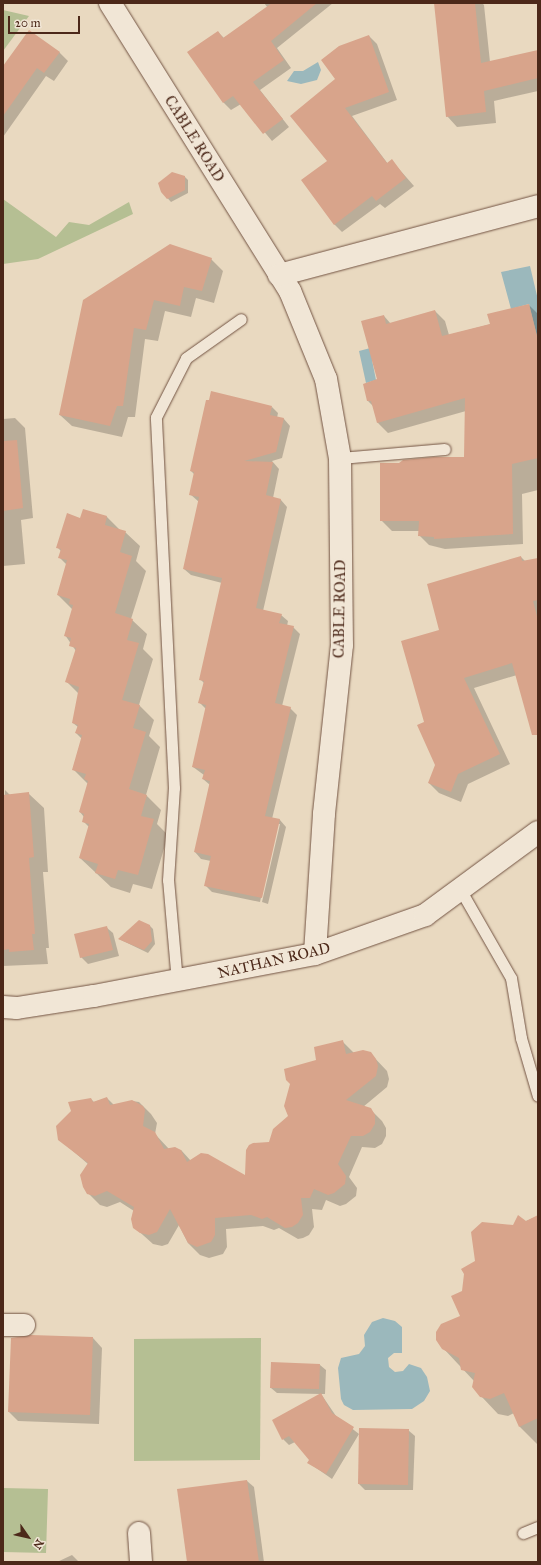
<!DOCTYPE html>
<html>
<head>
<meta charset="utf-8">
<style>
  body { margin:0 }
  #map { position:relative; width:541px; height:1565px; overflow:hidden; background:#e9d9c0; font-family:"IM FELL Great Primer",serif }
  div>[style] { position:absolute }
  [style*='--x'] { left:calc(var(--x)*1px); top:calc(var(--y)*1px); width:calc(var(--w)*1px); rotate:calc(var(--a)*1deg) }
  .green>* { inset:0; background:#b5bf93 }
  .water>* { inset:0; background:#9bb8bc }
  .shadow>* { inset:0; background:#0003 }
  .building>* { inset:0; background:#d8a48b }
  .roads { filter:drop-shadow(0 0 1px #735443) drop-shadow(0 0 1px #735443) }
  .lane>* { height:11px; margin:-5.5px; padding:0 5.5px; transform-origin:5.5px; border-radius:5.5px; background:#f1e6d6 }
  .street>* { height:22px; margin:-11px; padding:0 11px; transform-origin:11px; border-radius:11px; background:#f1e6d6 }
  span { translate:-50% -50%; white-space:nowrap; text-align:center; line-height:1.15; -webkit-text-stroke:4px #f1e6d6; paint-order:stroke }
  .street-label { font-size:15px; color:#4c2819 }
  .frame { position:absolute; inset:0; border:4px solid #4c2819; pointer-events:none }
  .north { position:absolute; left:8px; top:1517px; width:40px; height:40px; -webkit-text-stroke:3px #f1e6d6; paint-order:stroke; rotate:124deg; font-size:11px; font-weight:700; line-height:16px; text-align:center; color:#4c2819 }
  .north::after { content:''; display:block; margin:auto; width:14px; height:18px; background:#4c2819; clip-path:polygon(50% 0,100% 100%,50% 72%,0 100%) }
  .scale { position:absolute; left:8px; top:16px; width:72px; height:18px; box-sizing:border-box; border:2px solid #4c2819; border-top:0; padding-left:5px; font-size:12px; line-height:14px; white-space:nowrap; color:#4c2819; -webkit-text-stroke:3px #f1e6d6; paint-order:stroke }
</style>
</head>
<body>
<div id="map">
  <div class="green">
    <i style="clip-path:polygon(3px 10px,29px 16px,3px 51px)"></i>
    <i style="clip-path:polygon(3px 199px,56px 237px,69px 222px,89px 225px,129px 202px,133px 214px,38px 259px,3px 264px)"></i>
    <i style="clip-path:polygon(261px 1338px,260px 1460px,134px 1461px,134px 1339px)"></i>
    <i style="clip-path:polygon(3px 1488px,48px 1489px,46px 1553px,3px 1552px)"></i>
  </div>
  <div class="water">
    <i style="clip-path:polygon(318px 62px,321px 70px,317px 80px,301px 84px,287px 81px,294px 71px,303px 71px)"></i>
    <i style="clip-path:polygon(530px 266px,538px 300px,538px 340px,529px 304px,511px 309px,501px 272px)"></i>
    <i style="clip-path:polygon(378px 346px,372px 360px,376px 380px,366px 383px,359px 351px)"></i>
    <i style="clip-path:polygon(383px 1318px,395px 1321px,402px 1327px,402px 1353px,394px 1353px,388px 1358px,389px 1367px,395px 1372px,403px 1371px,409px 1364px,421px 1368px,427px 1377px,430px 1391px,424px 1401px,412px 1409px,353px 1410px,344px 1405px,341px 1399px,338px 1368px,341px 1358px,359px 1354px,365px 1346px,364px 1335px,372px 1322px)"></i>
  </div>
  <div class="shadow">
    <i style="clip-path:polygon(264px 3px,333px 3px,277px 48px,291px 68px,260px 90px,289px 127px,272px 141px,241px 104px,231px 110px,224px 103px,189px 52px,218px 32px,224px 38px,268px 8px)"></i>
    <i style="clip-path:polygon(435px 3px,482px 3px,484px 5px,490px 62px,538px 51px,538px 91px,494px 101px,496px 123px,457px 127px,447px 116px)"></i>
    <i style="clip-path:polygon(369px 36px,377px 44px,397px 100px,352px 116px,388px 164px,392px 161px,414px 186px,385px 208px,380px 204px,342px 232px,334px 224px,328px 161px,337px 79px)"></i>
    <i style="clip-path:polygon(59px 52px,68px 61px,54px 81px,46px 76px,3px 137px,3px 68px)"></i>
    <i style="clip-path:polygon(185px 177px,188px 180px,188px 193px,171px 202px,162px 192px)"></i>
    <i style="clip-path:polygon(170px 245px,211px 259px,223px 271px,214px 303px,196px 298px,191px 317px,165px 311px,158px 341px,145px 339px,135px 417px,128px 417px,122px 437px,72px 426px,60px 415px)"></i>
    <i style="clip-path:polygon(529px 305px,538px 314px,538px 490px,522px 494px,523px 544px,445px 549px,429px 545px,419px 535px,419px 531px,392px 531px,381px 520px,400px 464px,465px 458px,466px 411px,388px 433px,378px 423px,374px 407px,368px 401px,378px 380px,384px 316px,391px 324px,435px 311px,445px 321px,449px 335px,491px 324px)"></i>
    <i style="clip-path:polygon(272px 407px,278px 413px,277px 418px,284px 419px,290px 426px,282px 458px,272px 461px,279px 469px,273px 498px,281px 500px,287px 507px,263px 611px,281px 615px,288px 621px,287px 626px,293px 627px,300px 634px,282px 706px,290px 708px,297px 715px,272px 819px,280px 820px,286px 827px,268px 904px,262px 902px,280px 824px,278px 824px,260px 902px,212px 892px,206px 886px,211px 861px,201px 859px,195px 852px,210px 785px,203px 779px,204px 775px,193px 767px,206px 709px,199px 702px,204px 683px,200px 679px,222px 583px,191px 575px,184px 569px,199px 502px,190px 494px,195px 475px,191px 471px)"></i>
    <i style="clip-path:polygon(15px 418px,25px 428px,33px 518px,21px 520px,25px 564px,3px 566px,3px 419px)"></i>
    <i style="clip-path:polygon(84px 510px,107px 517px,120px 530px,125px 532px,140px 546px,136px 561px,146px 571px,131px 619px,147px 634px,143px 649px,153px 659px,139px 705px,154px 720px,149px 736px,160px 747px,146px 795px,161px 810px,157px 824px,168px 835px,152px 889px,133px 884px,130px 893px,111px 887px,80px 858px,89px 827px,83px 821px,84px 817px,80px 812px,88px 784px,73px 769px,82px 739px,76px 733px,78px 727px,73px 723px,79px 694px,67px 682px,76px 651px,65px 635px,73px 610px,58px 595px,67px 565px,60px 558px,61px 551px,58px 548px,81px 519px)"></i>
    <i style="clip-path:polygon(521px 557px,525px 561px,538px 559px,538px 723px,517px 675px,474px 688px,510px 764px,468px 784px,461px 802px,439px 793px,429px 783px,436px 765px,425px 722px,441px 630px)"></i>
    <i style="clip-path:polygon(5px 790px,10px 795px,29px 794px,44px 808px,48px 872px,43px 872px,49px 948px,46px 948px,48px 964px,3px 966px)"></i>
    <i style="clip-path:polygon(150px 926px,153px 929px,155px 944px,148px 953px,119px 939px)"></i>
    <i style="clip-path:polygon(106px 927px,113px 933px,119px 956px,88px 964px,81px 957px)"></i>
    <i style="clip-path:polygon(342px 1041px,354px 1053px,370px 1053px,387px 1071px,389px 1079px,387px 1087px,363px 1107px,370px 1109px,382px 1121px,386px 1128px,386px 1136px,382px 1144px,375px 1148px,362px 1147px,349px 1177px,357px 1188px,356px 1196px,346px 1204px,340px 1206px,326px 1200px,322px 1210px,312px 1209px,314px 1227px,309px 1235px,303px 1238px,298px 1239px,279px 1228px,274px 1230px,263px 1226px,226px 1229px,227px 1247px,223px 1254px,209px 1258px,200px 1255px,188px 1243px,179px 1225px,168px 1244px,162px 1246px,153px 1244px,134px 1227px,134px 1211px,120px 1202px,107px 1207px,100px 1205px,88px 1193px,88px 1164px,59px 1139px,57px 1127px,91px 1099px,94px 1102px,107px 1098px,114px 1105px,132px 1101px,139px 1102px,151px 1114px,157px 1123px,155px 1134px,169px 1149px,181px 1150px,191px 1161px,246px 1177px,289px 1117px,317px 1060px)"></i>
    <i style="clip-path:polygon(538px 1216px,538px 1443px,537px 1444px,520px 1427px,514px 1413px,508px 1416px,498px 1414px,481px 1396px,474px 1381px,443px 1348px,461px 1316px,463px 1292px,476px 1261px,514px 1226px)"></i>
    <i style="clip-path:polygon(93px 1338px,102px 1348px,99px 1424px,18px 1421px,9px 1412px)"></i>
    <i style="clip-path:polygon(320px 1365px,326px 1370px,325px 1394px,321px 1394px,336px 1416px,359px 1434px,332px 1479px,309px 1463px,310px 1460px,295px 1442px,289px 1445px,283px 1439px,320px 1394px,277px 1393px,271px 1388px)"></i>
    <i style="clip-path:polygon(408px 1430px,415px 1436px,413px 1490px,365px 1490px,359px 1484px)"></i>
    <i style="clip-path:polygon(247px 1481px,254px 1487px,264px 1562px,188px 1562px)"></i>
    <i style="clip-path:polygon(72px 1555px,79px 1562px,57px 1562px)"></i>
  </div>
  <div class="building">
    <i style="clip-path:polygon(272px 3px,317px 3px,271px 41px,284px 60px,253px 82px,283px 119px,263px 134px,233px 96px,223px 103px,187px 52px,218px 31px,223px 38px)"></i>
    <i style="clip-path:polygon(434px 3px,475px 3px,481px 63px,538px 50px,538px 78px,484px 91px,486px 112px,446px 117px)"></i>
    <i style="clip-path:polygon(29px 30px,60px 52px,44px 73px,37px 68px,3px 116px,3px 66px)"></i>
    <i style="clip-path:polygon(369px 35px,389px 92px,345px 108px,387px 163px,392px 159px,406px 178px,376px 201px,372px 196px,334px 225px,301px 180px,327px 161px,290px 116px,335px 79px,321px 60px,339px 46px)"></i>
    <i style="clip-path:polygon(172px 172px,185px 176px,185px 190px,167px 199px,161px 192px,158px 183px)"></i>
    <i style="clip-path:polygon(170px 244px,212px 258px,202px 291px,184px 287px,180px 306px,154px 300px,146px 330px,134px 328px,123px 406px,117px 406px,110px 426px,59px 415px,83px 300px)"></i>
    <i style="clip-path:polygon(529px 304px,538px 340px,538px 458px,512px 464px,513px 534px,434px 539px,434px 537px,418px 536px,419px 521px,380px 521px,380px 463px,399px 463px,403px 460px,434px 457px,464px 457px,465px 398px,377px 423px,371px 401px,367px 401px,363px 384px,377px 379px,361px 321px,384px 315px,386px 324px,435px 310px,442px 336px,490px 324px,487px 314px)"></i>
    <i style="clip-path:polygon(211px 391px,272px 406px,270px 415px,284px 418px,276px 452px,244px 461px,273px 462px,266px 495px,281px 499px,256px 608px,282px 614px,279px 623px,294px 626px,275px 703px,291px 707px,265px 816px,280px 819px,262px 898px,204px 886px,211px 856px,194px 852px,210px 781px,202px 779px,205px 770px,192px 767px,206px 705px,198px 703px,204px 681px,199px 680px,222px 578px,183px 569px,199px 497px,189px 495px,194px 472px,190px 471px,206px 400px,209px 400px)"></i>
    <i style="clip-path:polygon(17px 440px,23px 508px,3px 511px,3px 441px)"></i>
    <i style="clip-path:polygon(83px 509px,107px 516px,105px 525px,126px 531px,120px 552px,132px 556px,115px 613px,133px 619px,127px 640px,139px 643px,122px 700px,140px 705px,133px 728px,146px 732px,129px 789px,147px 795px,141px 816px,154px 819px,138px 875px,118px 870px,115px 879px,95px 873px,98px 864px,79px 858px,89px 824px,82px 822px,84px 814px,79px 812px,88px 781px,84px 779px,86px 774px,72px 770px,82px 735px,75px 733px,78px 725px,72px 723px,79px 687px,65px 682px,76px 648px,69px 646px,71px 638px,64px 636px,73px 605px,69px 604px,70px 599px,57px 595px,67px 560px,58px 558px,61px 549px,56px 548px,67px 513px,80px 518px)"></i>
    <i style="clip-path:polygon(521px 556px,522px 561px,538px 558px,538px 600px,533px 601px,538px 620px,538px 735px,532px 735px,512px 663px,464px 678px,500px 754px,458px 774px,451px 792px,428px 783px,435px 765px,417px 725px,424px 722px,401px 641px,439px 630px,427px 584px)"></i>
    <i style="clip-path:polygon(29px 792px,34px 857px,29px 858px,35px 934px,32px 934px,34px 950px,9px 952px,9px 949px,3px 950px,3px 795px)"></i>
    <i style="clip-path:polygon(139px 920px,150px 925px,152px 941px,144px 950px,118px 939px)"></i>
    <i style="clip-path:polygon(107px 926px,113px 950px,80px 958px,74px 934px)"></i>
    <i style="clip-path:polygon(343px 1040px,346px 1054px,363px 1050px,371px 1052px,376px 1059px,378px 1066px,376px 1076px,346px 1100px,371px 1108px,375px 1115px,375px 1124px,370px 1132px,363px 1136px,351px 1136px,338px 1164px,346px 1176px,345px 1184px,334px 1193px,328px 1195px,314px 1189px,310px 1198px,301px 1198px,303px 1215px,298px 1223px,292px 1227px,285px 1228px,267px 1217px,262px 1219px,251px 1215px,215px 1218px,215px 1235px,211px 1242px,197px 1247px,188px 1243px,170px 1209px,157px 1232px,149px 1235px,140px 1233px,133px 1228px,131px 1219px,134px 1207px,107px 1191px,95px 1196px,87px 1194px,83px 1187px,80px 1175px,88px 1163px,58px 1140px,56px 1126px,71px 1111px,68px 1102px,91px 1098px,93px 1102px,107px 1097px,110px 1105px,132px 1100px,143px 1106px,145px 1110px,143px 1126px,155px 1132px,164px 1149px,175px 1147px,181px 1150px,187px 1162px,201px 1153px,208px 1154px,245px 1175px,246px 1150px,249px 1145px,253px 1143px,269px 1142px,273px 1129px,288px 1116px,284px 1106px,290px 1084px,286px 1080px,284px 1069px,316px 1060px,314px 1047px)"></i>
    <i style="clip-path:polygon(518px 1215px,526px 1221px,538px 1215px,538px 1418px,519px 1427px,504px 1393px,490px 1399px,480px 1397px,472px 1387px,475px 1373px,461px 1370px,459px 1358px,442px 1349px,436px 1340px,436px 1332px,441px 1324px,460px 1316px,451px 1296px,462px 1291px,464px 1274px,461px 1269px,475px 1261px,471px 1232px,482px 1222px,513px 1225px)"></i>
    <i style="clip-path:polygon(31px 1335px,93px 1337px,90px 1415px,8px 1412px,11px 1338px)"></i>
    <i style="clip-path:polygon(271px 1362px,320px 1364px,319px 1389px,270px 1388px)"></i>
    <i style="clip-path:polygon(321px 1393px,332px 1413px,354px 1427px,326px 1474px,307px 1463px,309px 1460px,289px 1436px,282px 1440px,272px 1420px)"></i>
    <i style="clip-path:polygon(359px 1428px,409px 1429px,408px 1485px,358px 1484px)"></i>
    <i style="clip-path:polygon(247px 1480px,259px 1562px,187px 1562px,177px 1489px)"></i>
  </div>
  <div class="roads">
    <div class="lane">
      <i style="--x:340;--y:458;--w:105;--a:-4.9"></i>
      <i style="--x:460;--y:889;--w:103;--a:60.2"></i>
      <i style="--x:511;--y:978;--w:61;--a:80.5"></i>
      <i style="--x:521;--y:1038;--w:60;--a:73.7"></i>
      <i style="--x:177;--y:982;--w:102;--a:-95"></i>
      <i style="--x:168;--y:880;--w:92;--a:-86.3"></i>
      <i style="--x:174;--y:788;--w:371;--a:-92.8"></i>
      <i style="--x:156;--y:417;--w:66;--a:-63"></i>
      <i style="--x:186;--y:358;--w:67;--a:-35.3"></i>
      <i style="--x:523;--y:1533;--w:16;--a:-22"></i>
    </div>
    <div class="street">
      <i style="--x:110;--y:3;--w:340;--a:58"></i>
      <i style="--x:290;--y:291;--w:95;--a:67.8"></i>
      <i style="--x:326;--y:379;--w:80;--a:80"></i>
      <i style="--x:340;--y:458;--w:187;--a:89.4"></i>
      <i style="--x:342;--y:645;--w:170;--a:96.1"></i>
      <i style="--x:324;--y:814;--w:140;--a:93.7"></i>
      <i style="--x:279;--y:275;--w:268;--a:-14.9"></i>
      <i style="--x:3;--y:1007;--w:14;--a:4"></i>
      <i style="--x:17;--y:1008;--w:78;--a:-8.9"></i>
      <i style="--x:94;--y:996;--w:225;--a:-10.8"></i>
      <i style="--x:315;--y:954;--w:117;--a:-19.5"></i>
      <i style="--x:425;--y:915;--w:140;--a:-36.3"></i>
      <i style="--x:3;--y:1325;--w:21;--a:0"></i>
      <i style="--x:139;--y:1533;--w:29;--a:86"></i>
    </div>
  </div>
  <div class="street-label">
    <span style="left:194px;top:139px;rotate:58deg">CABLE ROAD</span>
    <span style="left:340px;top:609px;rotate:-89deg">CABLE ROAD</span>
    <span style="left:274px;top:961px;rotate:-13deg">NATHAN ROAD</span>
  </div>
  <div class="frame"></div>
  <div class="north">N</div>
  <div class="scale">20 m</div>
</div>
</body>
</html>
